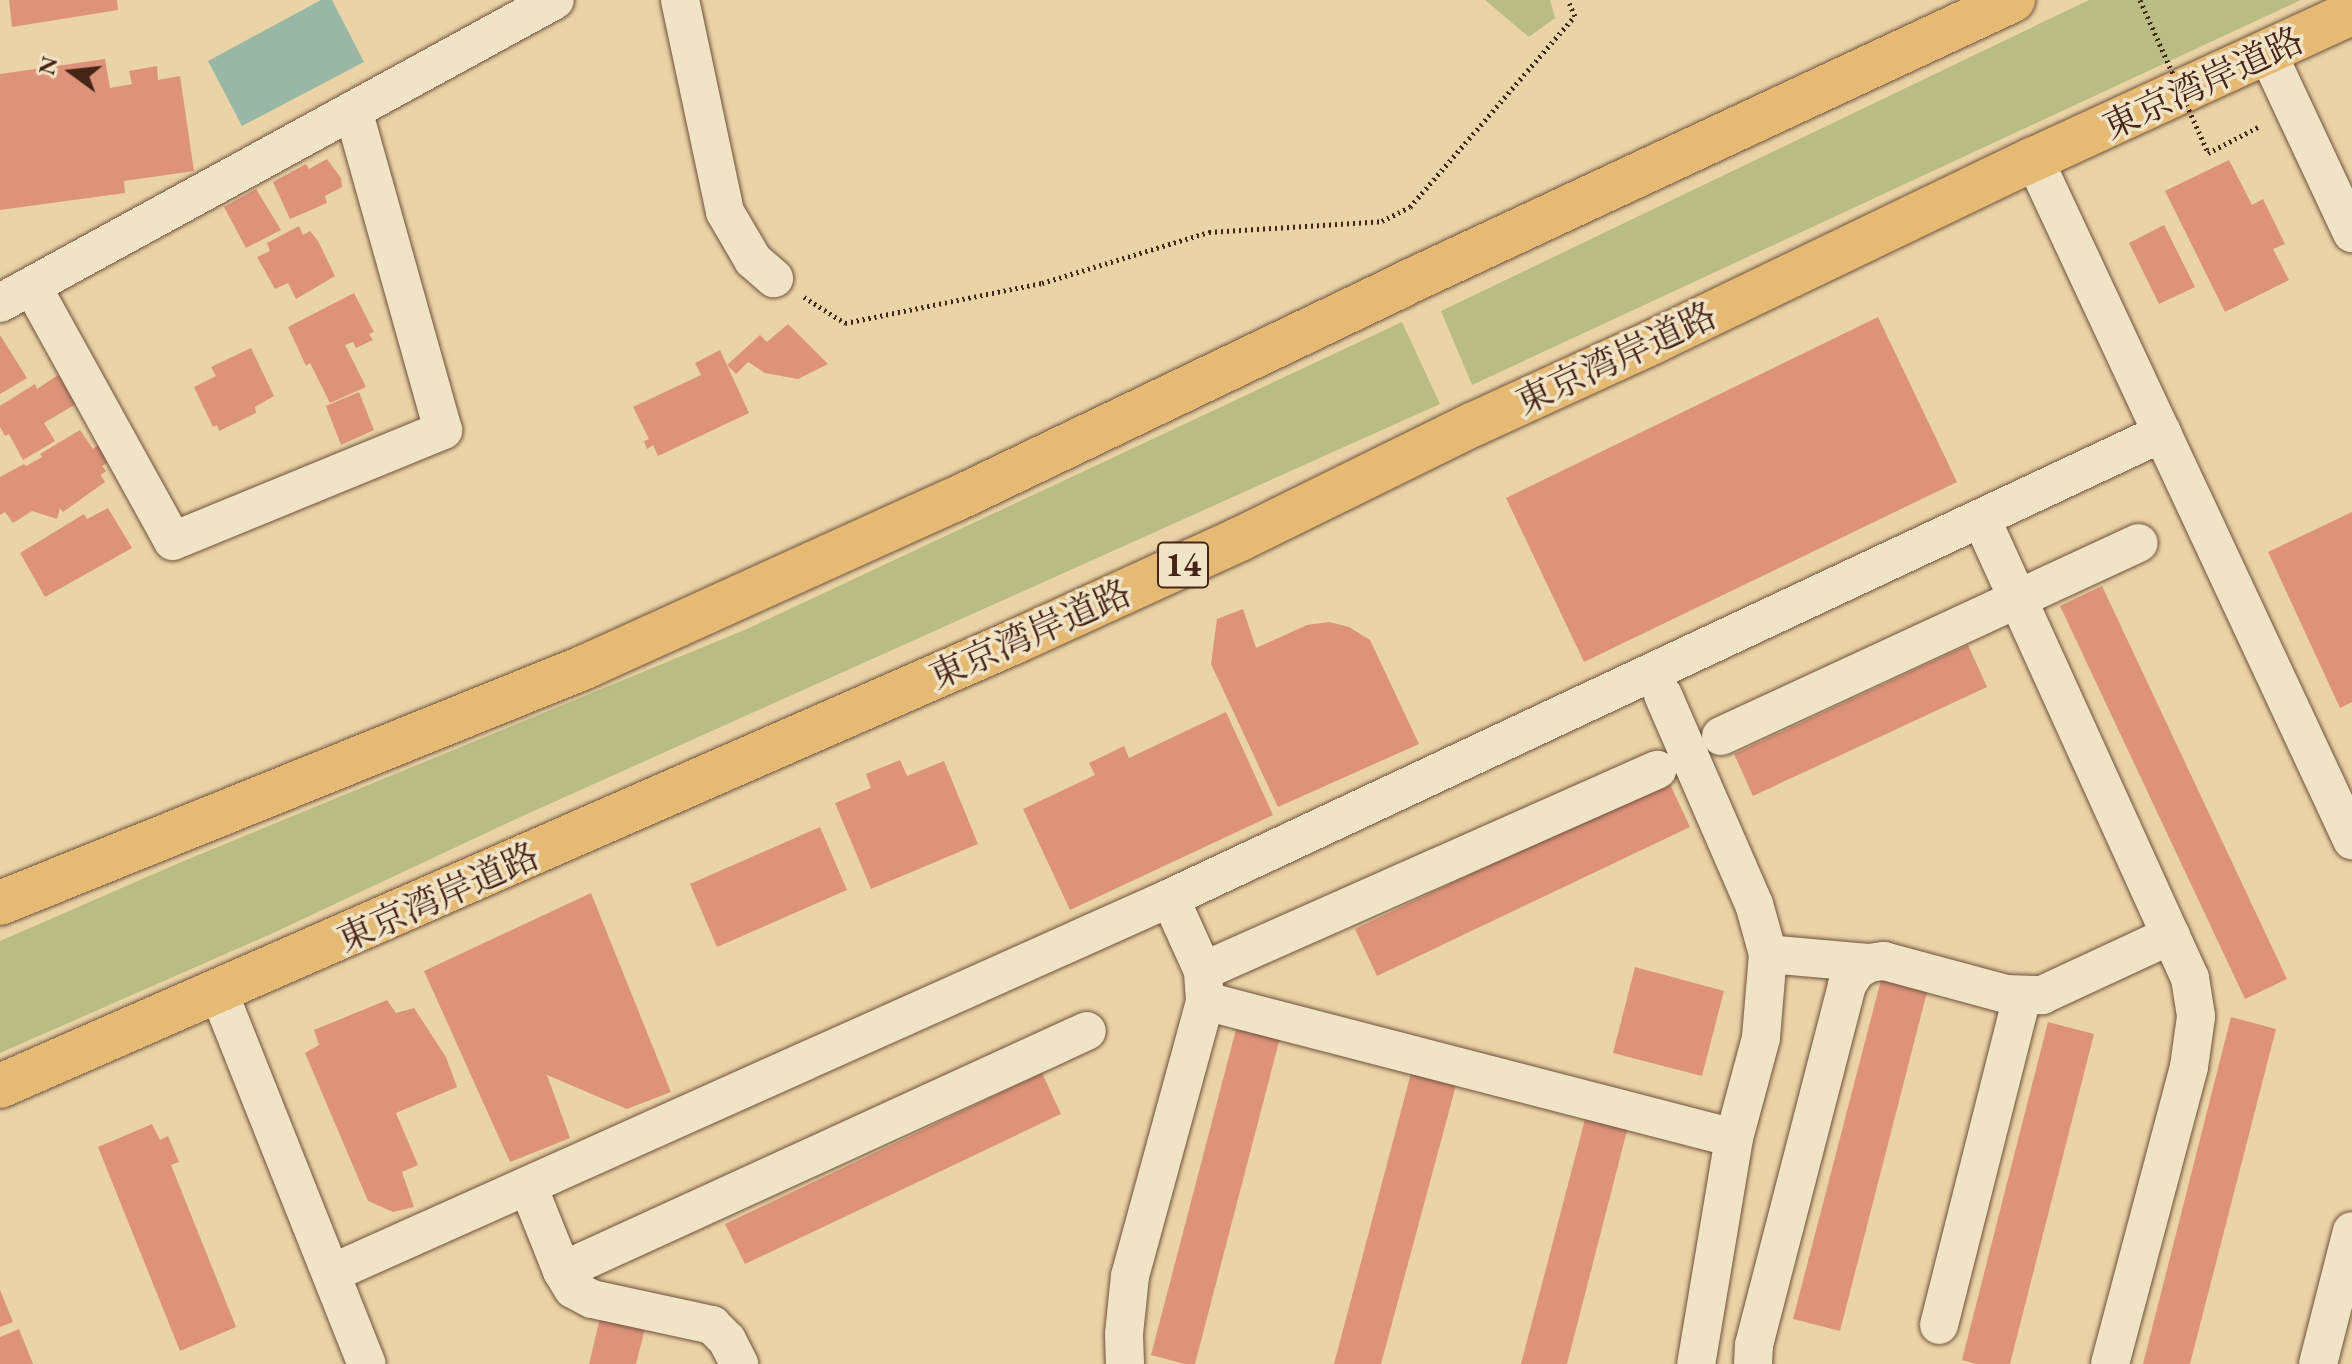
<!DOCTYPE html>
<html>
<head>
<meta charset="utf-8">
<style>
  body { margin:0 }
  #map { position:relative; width:2352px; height:1364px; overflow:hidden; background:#ead4a7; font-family:"EB Garamond","Noto Serif JP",serif }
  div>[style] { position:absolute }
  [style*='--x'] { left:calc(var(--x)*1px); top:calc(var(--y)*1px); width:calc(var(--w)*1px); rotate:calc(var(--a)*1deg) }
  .green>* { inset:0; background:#b9bc85 }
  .water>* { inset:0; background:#98b8a5 }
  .building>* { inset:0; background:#dc937a }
  .path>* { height:5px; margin-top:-2.5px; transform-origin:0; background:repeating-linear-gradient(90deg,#462518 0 2px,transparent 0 6px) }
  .roads { filter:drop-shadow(0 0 2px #6f513c) drop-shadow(0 0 2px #6f513c) }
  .minor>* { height:38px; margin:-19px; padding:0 19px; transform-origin:19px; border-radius:19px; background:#f1e3c6 }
  .highway>* { height:44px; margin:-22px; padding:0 22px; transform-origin:22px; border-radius:22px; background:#e5ba74 }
  .path-bridge>* { height:5px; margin-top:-2.5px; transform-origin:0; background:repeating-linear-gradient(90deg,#462518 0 2px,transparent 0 6px) }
  span { translate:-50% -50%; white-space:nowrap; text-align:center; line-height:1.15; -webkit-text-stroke:7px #f1e3c6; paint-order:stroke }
  .shield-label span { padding:2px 6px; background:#f1e3c6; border:2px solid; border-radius:6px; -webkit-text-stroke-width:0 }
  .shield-label { font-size:34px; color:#462518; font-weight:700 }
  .street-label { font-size:36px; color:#462518 }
  .north { position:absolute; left:32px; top:32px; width:80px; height:80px; -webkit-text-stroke:6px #f1e3c6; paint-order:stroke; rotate:285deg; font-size:22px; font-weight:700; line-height:32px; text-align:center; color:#462518 }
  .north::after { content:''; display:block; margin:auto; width:28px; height:36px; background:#462518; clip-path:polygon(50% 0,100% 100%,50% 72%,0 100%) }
</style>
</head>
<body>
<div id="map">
  <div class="green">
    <i style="clip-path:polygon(1485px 0,1550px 0,1555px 18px,1529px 37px)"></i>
    <i style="clip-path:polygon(2089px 0,2301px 0,1472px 385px,1441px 311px)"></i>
    <i style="clip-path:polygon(1402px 322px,1440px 404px,516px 819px,271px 934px,0 1053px,0 941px,179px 863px,747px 629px)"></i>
  </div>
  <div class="water">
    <i style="clip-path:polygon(321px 0,332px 0,364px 62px,242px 126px,208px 61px)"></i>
  </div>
  <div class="building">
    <i style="clip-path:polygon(9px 0,117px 0,118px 10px,12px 27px)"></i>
    <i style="clip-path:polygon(105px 59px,110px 88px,132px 84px,129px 71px,157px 66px,158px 80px,180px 76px,194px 171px,124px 181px,125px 193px,0 210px,0 74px)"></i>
    <i style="clip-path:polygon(327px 159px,341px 178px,342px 187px,325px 196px,327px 203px,290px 219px,273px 182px,306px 164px,309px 169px)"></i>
    <i style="clip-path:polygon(2229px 160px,2252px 205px,2263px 199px,2285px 244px,2273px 249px,2289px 280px,2225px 312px,2165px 191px)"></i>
    <i style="clip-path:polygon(256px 189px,281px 230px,246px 248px,224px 207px)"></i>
    <i style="clip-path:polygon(2164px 225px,2195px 287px,2159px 304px,2129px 243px)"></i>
    <i style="clip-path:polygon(299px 226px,303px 235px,310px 231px,318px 241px,335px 276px,296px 299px,288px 283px,275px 289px,257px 257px,270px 251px,267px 243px)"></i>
    <i style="clip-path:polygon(354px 293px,374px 332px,369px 334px,373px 340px,356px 348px,353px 342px,345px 345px,366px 387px,330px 403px,310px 363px,306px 366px,288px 327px)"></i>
    <i style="clip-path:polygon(1878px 317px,1957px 482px,1584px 662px,1506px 498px)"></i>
    <i style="clip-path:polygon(788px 324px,828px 364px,798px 379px,765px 373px,748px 362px,736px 374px,727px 365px,760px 335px,767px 342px)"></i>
    <i style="clip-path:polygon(0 335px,27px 378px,0 394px)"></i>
    <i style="clip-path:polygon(251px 348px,274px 396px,255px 407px,256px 413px,219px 431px,217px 425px,213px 427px,194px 387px,216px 376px,211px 367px)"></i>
    <i style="clip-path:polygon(720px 350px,749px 413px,658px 456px,653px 445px,647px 449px,644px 441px,649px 439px,633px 407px,701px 375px,695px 363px)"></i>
    <i style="clip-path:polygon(58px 375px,76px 404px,44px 423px,55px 441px,23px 460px,9px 434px,5px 436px,0 427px,0 406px,35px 384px,37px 389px)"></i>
    <i style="clip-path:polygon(359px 392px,374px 430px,341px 445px,326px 406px)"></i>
    <i style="clip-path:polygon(80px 430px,93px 449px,101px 443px,112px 460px,102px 466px,106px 471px,101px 475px,105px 482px,63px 512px,60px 508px,57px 519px,32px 511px,13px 523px,5px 512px,0 515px,0 477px,24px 464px,26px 466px,42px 457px,40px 454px)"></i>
    <i style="clip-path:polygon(108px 508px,132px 548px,45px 597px,20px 553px,84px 514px,87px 519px)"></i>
    <i style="clip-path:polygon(2352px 512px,2352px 702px,2340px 708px,2268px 552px)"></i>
    <i style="clip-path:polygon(2102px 586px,2287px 979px,2245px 999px,2060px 606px)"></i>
    <i style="clip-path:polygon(1243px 609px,1256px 648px,1307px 625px,1329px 622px,1349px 627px,1370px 640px,1419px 744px,1278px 807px,1211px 664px,1217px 619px)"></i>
    <i style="clip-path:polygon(1968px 645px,1987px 687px,1753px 796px,1734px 754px)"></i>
    <i style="clip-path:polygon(1226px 712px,1273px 815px,1070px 910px,1023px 809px,1095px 775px,1089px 763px,1124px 746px,1129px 758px)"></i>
    <i style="clip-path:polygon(900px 760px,907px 776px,944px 761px,978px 844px,871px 889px,835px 803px,871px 788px,866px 774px)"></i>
    <i style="clip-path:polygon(1668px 780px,1690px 827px,1377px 976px,1355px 929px)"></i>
    <i style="clip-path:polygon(820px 827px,847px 890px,717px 947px,690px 884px)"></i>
    <i style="clip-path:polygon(591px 893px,671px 1092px,627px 1109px,547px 1075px,570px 1138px,510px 1162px,424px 971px)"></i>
    <i style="clip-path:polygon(1635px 967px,1724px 991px,1702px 1076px,1613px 1053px)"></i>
    <i style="clip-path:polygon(1881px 980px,1927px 992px,1840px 1331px,1793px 1319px)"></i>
    <i style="clip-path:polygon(387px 1000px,396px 1013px,414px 1008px,446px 1057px,457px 1087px,396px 1113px,418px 1165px,402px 1172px,414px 1207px,393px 1212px,368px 1201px,305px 1053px,319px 1045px,314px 1030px)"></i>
    <i style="clip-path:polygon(2231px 1017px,2276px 1029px,2190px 1364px,2143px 1364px)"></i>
    <i style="clip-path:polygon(1239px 1018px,1282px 1030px,1195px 1364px,1185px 1364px,1151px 1355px)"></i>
    <i style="clip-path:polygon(2048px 1022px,2094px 1034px,2010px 1364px,1976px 1364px,1962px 1360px)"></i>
    <i style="clip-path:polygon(1414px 1062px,1459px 1074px,1381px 1364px,1334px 1364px)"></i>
    <i style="clip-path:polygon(1042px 1073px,1061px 1114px,745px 1264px,725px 1224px)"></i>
    <i style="clip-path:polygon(1588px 1108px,1630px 1119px,1567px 1364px,1521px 1364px)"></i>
    <i style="clip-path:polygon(152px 1124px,160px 1140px,168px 1136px,179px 1162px,171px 1165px,236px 1327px,180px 1351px,98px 1147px)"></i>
    <i style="clip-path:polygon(0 1290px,13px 1322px,0 1327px)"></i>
    <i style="clip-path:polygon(601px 1314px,646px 1325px,636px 1364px,589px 1364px)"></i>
    <i style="clip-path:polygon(19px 1329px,33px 1364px,0 1364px,0 1337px)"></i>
  </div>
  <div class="path">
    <i style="--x:2208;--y:153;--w:59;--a:-27.4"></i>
    <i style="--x:804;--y:297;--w:49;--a:32.4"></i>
    <i style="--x:845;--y:323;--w:201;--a:-11.5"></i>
    <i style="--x:1042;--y:283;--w:175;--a:-17"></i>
    <i style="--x:1209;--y:232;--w:173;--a:-3.6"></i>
    <i style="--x:1382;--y:221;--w:31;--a:-27"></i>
    <i style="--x:1410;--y:207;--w:252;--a:-49.2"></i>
    <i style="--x:1575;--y:16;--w:17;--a:-114"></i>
  </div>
  <div class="roads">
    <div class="minor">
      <i style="--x:680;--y:0;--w:217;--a:78"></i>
      <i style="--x:725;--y:212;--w:56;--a:59.7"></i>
      <i style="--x:753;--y:260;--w:28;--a:41"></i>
      <i style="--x:2268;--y:54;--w:198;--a:64.9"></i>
      <i style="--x:2034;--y:159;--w:752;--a:64.97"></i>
      <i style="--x:32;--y:286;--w:291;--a:61.1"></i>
      <i style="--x:173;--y:541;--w:292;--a:-22.3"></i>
      <i style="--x:443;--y:430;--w:332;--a:-105.7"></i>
      <i style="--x:0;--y:303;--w:632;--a:-28.63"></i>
      <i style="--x:1981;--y:518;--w:505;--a:65.57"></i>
      <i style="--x:2190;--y:978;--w:39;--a:81"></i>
      <i style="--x:2196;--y:1017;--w:50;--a:98"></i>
      <i style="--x:2189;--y:1067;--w:307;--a:104.9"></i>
      <i style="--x:1663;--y:695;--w:228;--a:66.5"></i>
      <i style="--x:1754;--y:904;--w:52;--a:74.4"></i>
      <i style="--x:1768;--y:954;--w:84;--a:94.8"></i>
      <i style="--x:1761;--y:1038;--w:104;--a:105.1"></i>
      <i style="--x:1734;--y:1138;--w:229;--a:99.5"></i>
      <i style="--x:1721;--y:736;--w:460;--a:-24.8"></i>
      <i style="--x:1768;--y:954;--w:101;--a:5.1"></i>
      <i style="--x:1203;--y:971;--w:497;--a:-23.9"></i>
      <i style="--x:219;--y:993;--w:399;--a:68.3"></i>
      <i style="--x:1205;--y:1001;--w:546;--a:14.52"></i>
      <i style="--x:528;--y:1186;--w:92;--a:68.2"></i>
      <i style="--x:562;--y:1271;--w:21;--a:59"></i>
      <i style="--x:573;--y:1289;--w:21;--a:28"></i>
      <i style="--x:592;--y:1299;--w:123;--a:12.2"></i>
      <i style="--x:712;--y:1325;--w:21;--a:45"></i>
      <i style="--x:727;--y:1340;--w:27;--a:63"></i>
      <i style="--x:562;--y:1271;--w:577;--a:-24.57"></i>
      <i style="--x:332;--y:1273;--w:918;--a:-24.11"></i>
      <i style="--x:1170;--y:898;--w:1096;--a:-25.11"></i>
      <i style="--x:1939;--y:1325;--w:339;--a:-75.8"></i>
      <i style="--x:1125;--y:1364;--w:30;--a:-92"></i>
      <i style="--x:1124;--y:1334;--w:58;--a:-84.1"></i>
      <i style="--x:1130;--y:1276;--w:285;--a:-74.7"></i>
      <i style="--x:1205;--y:1001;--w:30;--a:-94"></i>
      <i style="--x:1203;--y:971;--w:80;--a:-114.3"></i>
      <i style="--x:1753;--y:1364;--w:19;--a:-87"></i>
      <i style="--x:1754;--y:1345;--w:372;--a:-75.5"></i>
      <i style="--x:1847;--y:985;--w:17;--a:-57"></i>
      <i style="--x:1856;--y:971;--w:15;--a:-32"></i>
      <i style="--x:1869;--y:963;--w:15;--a:-8"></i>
      <i style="--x:1884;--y:961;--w:126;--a:15.1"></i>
      <i style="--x:2006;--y:994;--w:36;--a:2"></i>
      <i style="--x:2042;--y:995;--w:142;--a:-24.9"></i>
      <i style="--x:2318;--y:1364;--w:137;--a:-75.7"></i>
    </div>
    <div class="highway">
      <i style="--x:0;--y:903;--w:631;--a:-21.97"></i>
      <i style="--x:585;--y:667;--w:405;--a:-24.4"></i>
      <i style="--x:954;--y:500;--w:499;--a:-25.6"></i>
      <i style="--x:1404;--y:284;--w:672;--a:-25"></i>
      <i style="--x:0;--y:1086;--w:1105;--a:-23.64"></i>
      <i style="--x:1012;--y:643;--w:251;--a:-24.5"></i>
      <i style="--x:1240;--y:539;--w:261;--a:-26.2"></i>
      <i style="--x:1474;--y:424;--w:199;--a:-24.6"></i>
      <i style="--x:1655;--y:341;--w:420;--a:-25.7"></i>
      <i style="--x:2034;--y:159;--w:350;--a:-24.7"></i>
    </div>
  </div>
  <div class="path-bridge">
    <i style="--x:2140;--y:0;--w:167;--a:66"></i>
  </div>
  <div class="shield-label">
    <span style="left:1183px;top:565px">14</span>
  </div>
  <div class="street-label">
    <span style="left:2203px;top:83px;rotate:-25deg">東京湾岸道路</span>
    <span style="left:1616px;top:358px;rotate:-25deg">東京湾岸道路</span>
    <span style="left:1030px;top:634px;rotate:-24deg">東京湾岸道路</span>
    <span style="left:438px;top:897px;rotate:-24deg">東京湾岸道路</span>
  </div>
  <div class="north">N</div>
</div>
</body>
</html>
